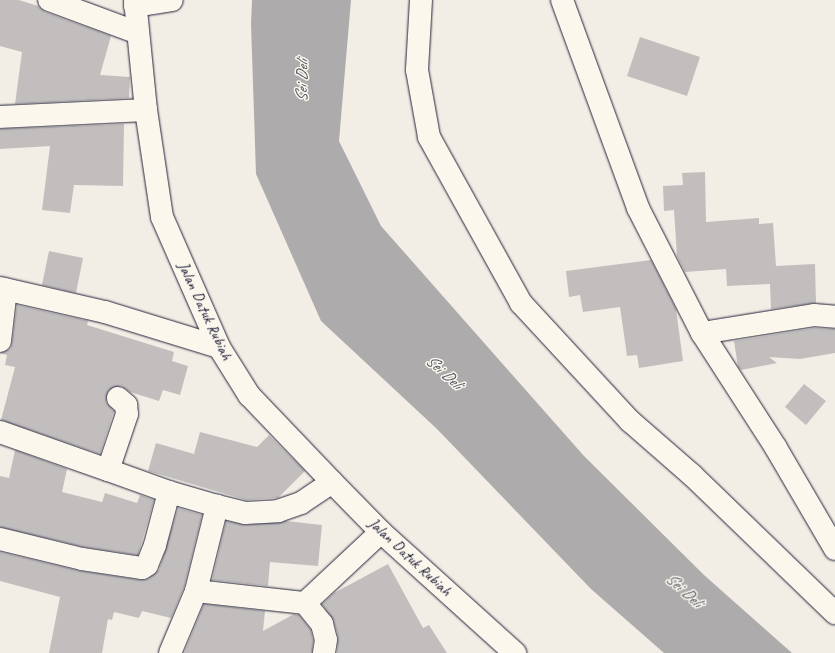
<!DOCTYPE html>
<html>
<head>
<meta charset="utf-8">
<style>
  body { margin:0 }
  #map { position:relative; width:835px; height:653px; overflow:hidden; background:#f2eee5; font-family:Caveat,sans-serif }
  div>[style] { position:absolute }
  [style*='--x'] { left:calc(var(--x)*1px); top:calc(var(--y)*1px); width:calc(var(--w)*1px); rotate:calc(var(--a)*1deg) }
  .water>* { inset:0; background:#aeabad }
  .building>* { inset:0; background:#c2bebe }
  .roads { filter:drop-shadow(0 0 1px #22223b) drop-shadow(0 0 1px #22223b) }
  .minor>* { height:22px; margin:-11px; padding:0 11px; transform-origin:11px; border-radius:11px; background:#fbf7ec }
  span { translate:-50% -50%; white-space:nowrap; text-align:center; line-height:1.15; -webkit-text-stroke:3px #fbf7ec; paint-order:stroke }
  .street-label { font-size:16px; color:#22223b }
  .water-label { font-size:17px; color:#535263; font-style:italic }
</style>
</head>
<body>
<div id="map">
  <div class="water">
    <i style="clip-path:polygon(252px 0,351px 0,339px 141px,381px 226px,584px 456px,704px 575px,792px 653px,664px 653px,591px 589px,437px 429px,321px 321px,256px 174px,251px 24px)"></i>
  </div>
  <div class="building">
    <i style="clip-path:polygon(0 0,19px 0,38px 6px,45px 12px,111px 36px,100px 75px,130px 77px,129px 98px,15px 104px,22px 52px,0 46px)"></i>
    <i style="clip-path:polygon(640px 37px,700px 57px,687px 96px,627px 76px)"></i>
    <i style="clip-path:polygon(124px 124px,123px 186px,74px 185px,70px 213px,42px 210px,50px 146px,0 149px,0 129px)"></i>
    <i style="clip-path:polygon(705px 172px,706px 222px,759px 218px,759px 224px,773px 223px,776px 266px,815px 264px,816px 303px,771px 309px,770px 284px,727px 286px,726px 269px,685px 272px,677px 256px,674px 210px,664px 211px,663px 186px,683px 185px,682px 173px)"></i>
    <i style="clip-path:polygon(49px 251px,83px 258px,76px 293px,42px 285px)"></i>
    <i style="clip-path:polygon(651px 260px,676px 309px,683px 361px,639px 368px,637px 355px,627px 356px,620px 307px,583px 312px,580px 295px,569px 297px,566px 271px)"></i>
    <i style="clip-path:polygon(17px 305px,88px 321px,87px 325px,174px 352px,172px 361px,188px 366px,180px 395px,163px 390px,159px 401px,130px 392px,121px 386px,109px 390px,106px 402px,114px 411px,100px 454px,1px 420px,15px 367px,5px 365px,7px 355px,0 353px,10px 349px,12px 343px)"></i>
    <i style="clip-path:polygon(814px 328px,835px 329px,835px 353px,800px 359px,769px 357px,777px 363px,741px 370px,738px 367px,734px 341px)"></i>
    <i style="clip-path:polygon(804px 384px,826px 401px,806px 425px,785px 407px)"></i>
    <i style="clip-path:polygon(200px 432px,257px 447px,269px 435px,305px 471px,278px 498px,246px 500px,148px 471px,156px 443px,194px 454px)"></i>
    <i style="clip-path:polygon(15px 450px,67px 469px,62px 492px,102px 502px,105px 493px,137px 503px,140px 495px,154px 500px,138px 555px,84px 547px,0 527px,0 476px,9px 478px)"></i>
    <i style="clip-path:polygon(178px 508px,202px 515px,184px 587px,171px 618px,142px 611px,139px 618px,114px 612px,112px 620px,108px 619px,102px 653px,49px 653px,60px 597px,0 581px,0 552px,80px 571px,140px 580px,148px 579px,159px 570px)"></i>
    <i style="clip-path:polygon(226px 521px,246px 525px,286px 521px,322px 525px,318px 566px,270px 562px,268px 586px,212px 580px)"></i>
    <i style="clip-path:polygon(388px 564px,423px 628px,429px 625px,447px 653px,337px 653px,338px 637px,334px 621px,322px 604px,334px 593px)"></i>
    <i style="clip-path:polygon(204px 604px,265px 611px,263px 631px,294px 614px,299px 615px,311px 630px,313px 641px,312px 653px,184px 653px)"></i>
  </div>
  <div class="roads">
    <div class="minor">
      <i style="--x:49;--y:0;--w:95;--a:20.3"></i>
      <i style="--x:135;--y:0;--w:111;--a:84.3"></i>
      <i style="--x:146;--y:110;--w:108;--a:81.5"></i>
      <i style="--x:162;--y:217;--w:142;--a:66.3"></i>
      <i style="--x:219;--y:347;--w:57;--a:58"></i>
      <i style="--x:249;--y:395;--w:120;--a:46.3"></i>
      <i style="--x:332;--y:482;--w:70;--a:45.6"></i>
      <i style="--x:381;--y:532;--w:181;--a:42.1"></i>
      <i style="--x:421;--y:0;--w:70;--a:93.3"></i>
      <i style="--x:417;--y:70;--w:68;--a:79.8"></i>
      <i style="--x:429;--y:137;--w:190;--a:61"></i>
      <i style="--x:521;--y:303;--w:161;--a:47.3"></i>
      <i style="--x:630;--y:421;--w:82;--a:41.1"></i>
      <i style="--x:692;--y:475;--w:199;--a:44"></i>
      <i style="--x:562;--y:0;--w:221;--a:69.9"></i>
      <i style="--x:638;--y:208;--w:140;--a:62.9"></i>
      <i style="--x:702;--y:333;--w:137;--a:57.2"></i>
      <i style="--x:776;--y:448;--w:117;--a:59.7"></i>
      <i style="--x:135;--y:6;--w:37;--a:-9"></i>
      <i style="--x:0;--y:117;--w:146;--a:-2.7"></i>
      <i style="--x:0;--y:288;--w:108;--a:12.9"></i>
      <i style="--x:105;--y:312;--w:119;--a:17.1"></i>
      <i style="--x:702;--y:333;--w:113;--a:-9.1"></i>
      <i style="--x:814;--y:315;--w:21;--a:5"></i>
      <i style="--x:0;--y:341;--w:52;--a:-83.4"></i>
      <i style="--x:118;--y:398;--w:11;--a:41"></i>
      <i style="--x:126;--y:405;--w:9;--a:84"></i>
      <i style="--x:127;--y:414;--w:59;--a:108.7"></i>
      <i style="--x:108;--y:470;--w:65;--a:19.8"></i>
      <i style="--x:169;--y:492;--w:50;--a:16.3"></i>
      <i style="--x:0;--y:432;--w:114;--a:19.4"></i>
      <i style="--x:0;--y:539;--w:84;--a:13.7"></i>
      <i style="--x:82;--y:559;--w:61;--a:8.5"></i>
      <i style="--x:142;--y:568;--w:6;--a:-31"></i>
      <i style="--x:147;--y:565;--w:22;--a:-68"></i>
      <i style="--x:155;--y:545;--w:55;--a:-75.2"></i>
      <i style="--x:196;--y:591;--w:110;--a:6.3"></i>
      <i style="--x:305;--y:603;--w:27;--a:51"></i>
      <i style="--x:322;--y:624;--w:16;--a:76"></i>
      <i style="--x:326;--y:640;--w:13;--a:99"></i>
      <i style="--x:305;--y:603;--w:104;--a:-43.1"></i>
      <i style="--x:170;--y:653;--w:67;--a:-67.2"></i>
      <i style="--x:196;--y:591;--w:88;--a:-76.1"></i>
      <i style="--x:217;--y:506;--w:29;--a:14"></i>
      <i style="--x:245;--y:513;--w:33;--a:-3"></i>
      <i style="--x:278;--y:511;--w:24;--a:-19"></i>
      <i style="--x:301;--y:503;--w:37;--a:-34"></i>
    </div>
  </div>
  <div class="street-label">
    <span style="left:205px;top:311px;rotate:65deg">Jalan Datuk Rubiah</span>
    <span style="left:410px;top:557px;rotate:43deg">Jalan Datuk Rubiah</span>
  </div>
  <div class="water-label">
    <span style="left:302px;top:81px;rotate:-89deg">Sei Deli</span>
    <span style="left:444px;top:372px;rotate:42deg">Sei Deli</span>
    <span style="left:684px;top:590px;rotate:42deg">Sei Deli</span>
  </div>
</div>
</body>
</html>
